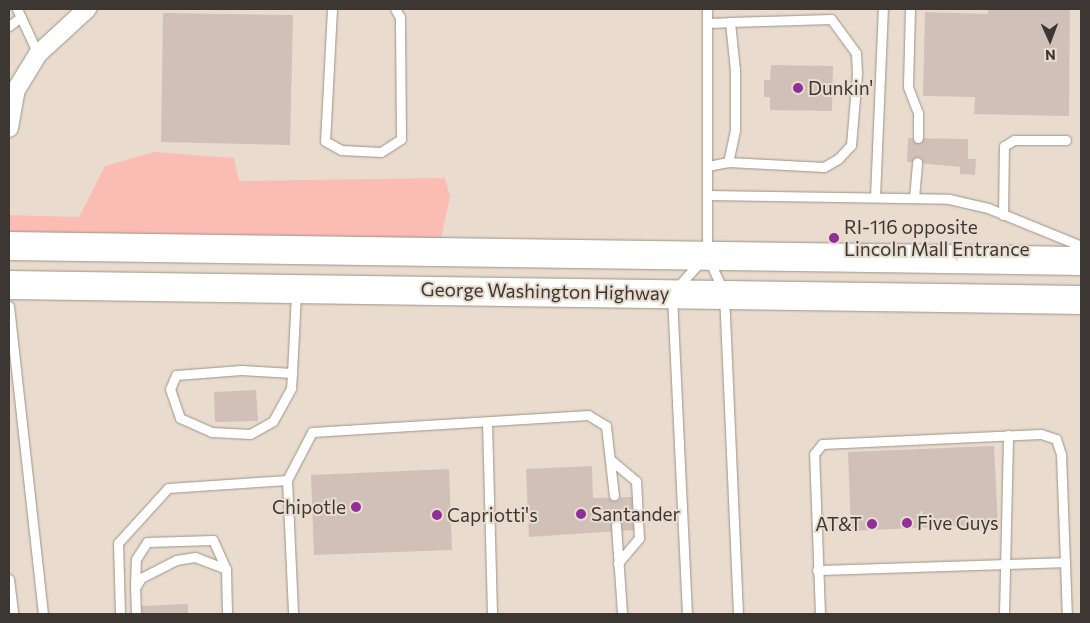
<!DOCTYPE html>
<html>
<head>
<meta charset="utf-8">
<style>
  body { margin:0 }
  #map { position:relative; width:1090px; height:623px; overflow:hidden; background:#e9dccf; font-family:Commissioner,sans-serif }
  div>[style] { position:absolute }
  [style*='--x'] { left:calc(var(--x)*1px); top:calc(var(--y)*1px); width:calc(var(--w)*1px); rotate:calc(var(--a)*1deg) }
  .green>* { inset:0; background:#fbbcb3 }
  .building>* { inset:0; background:#d1c0b8 }
  .roads { filter:drop-shadow(0 0 1px #9e9386) drop-shadow(0 0 1px #9e9386) }
  .service>* { height:9px; margin:-4.5px; padding:0 4.5px; transform-origin:4.5px; border-radius:4.5px; background:#fff }
  .minor>* { height:18px; margin:-9px; padding:0 9px; transform-origin:9px; border-radius:9px; background:#fff }
  .primary>* { height:28px; margin:-14px; padding:0 14px; transform-origin:14px; border-radius:14px; background:#fff }
  .dots>* { width:14px; height:14px; translate:-50% -50%; box-sizing:border-box; border:2px solid #e9dccf; border-radius:50% }
  span { translate:-50% -50%; white-space:nowrap; text-align:center; line-height:1.15; -webkit-text-stroke:4px #e9dccf; paint-order:stroke }
  .poi-label { font-size:19px; color:#3c3732 }
  .left { translate:0 -50%; text-align:left }
  .right { translate:-100% -50%; text-align:right }
  .street-label { font-size:19px; color:#3c3732 }
  .frame { position:absolute; inset:0; border:10px solid #3c3732; pointer-events:none }
  .north { position:absolute; left:1025px; top:15px; width:50px; height:50px; -webkit-text-stroke:4px #e9dccf; paint-order:stroke; rotate:178deg; font-size:14px; font-weight:700; line-height:20px; text-align:center; color:#3c3732 }
  .north::after { content:''; display:block; margin:auto; width:18px; height:22px; background:#3c3732; clip-path:polygon(50% 0,100% 100%,50% 72%,0 100%) }
</style>
</head>
<body>
<div id="map">
  <div class="green">
    <i style="clip-path:polygon(154px 152px,234px 158px,239px 181px,445px 178px,450px 197px,440px 243px,9px 239px,9px 215px,79px 217px,105px 166px)"></i>
  </div>
  <div class="building">
    <i style="clip-path:polygon(988px 9px,1070px 9px,1069px 116px,974px 114px,975px 97px,923px 96px,925px 12px,988px 14px)"></i>
    <i style="clip-path:polygon(163px 13px,293px 15px,290px 145px,161px 142px)"></i>
    <i style="clip-path:polygon(771px 65px,833px 66px,832px 111px,770px 110px,770px 97px,764px 97px,764px 80px,770px 80px)"></i>
    <i style="clip-path:polygon(908px 138px,968px 139px,968px 159px,976px 159px,975px 175px,960px 174px,960px 167px,907px 162px)"></i>
    <i style="clip-path:polygon(256px 390px,258px 421px,215px 422px,214px 392px)"></i>
    <i style="clip-path:polygon(994px 446px,998px 524px,851px 531px,848px 452px)"></i>
    <i style="clip-path:polygon(592px 466px,593px 498px,633px 497px,635px 530px,529px 537px,526px 469px)"></i>
    <i style="clip-path:polygon(449px 469px,452px 550px,314px 555px,311px 475px)"></i>
    <i style="clip-path:polygon(188px 604px,188px 614px,141px 614px,141px 606px)"></i>
  </div>
  <div class="roads">
    <div class="service">
      <i style="--x:17;--y:9;--w:50;--a:65"></i>
      <i style="--x:332;--y:9;--w:132;--a:93"></i>
      <i style="--x:325;--y:141;--w:18;--a:29"></i>
      <i style="--x:341;--y:150;--w:40;--a:2.9"></i>
      <i style="--x:381;--y:152;--w:24;--a:-33"></i>
      <i style="--x:401;--y:139;--w:122;--a:-90.5"></i>
      <i style="--x:400;--y:17;--w:9;--a:-122"></i>
      <i style="--x:707;--y:9;--w:246;--a:90"></i>
      <i style="--x:707;--y:255;--w:42;--a:65.9"></i>
      <i style="--x:724;--y:293;--w:321;--a:87.5"></i>
      <i style="--x:910;--y:9;--w:78;--a:91.5"></i>
      <i style="--x:908;--y:87;--w:28;--a:69"></i>
      <i style="--x:918;--y:113;--w:25;--a:90"></i>
      <i style="--x:707;--y:23;--w:23;--a:-2"></i>
      <i style="--x:730;--y:22;--w:48;--a:84.1"></i>
      <i style="--x:735;--y:70;--w:60;--a:90"></i>
      <i style="--x:735;--y:130;--w:33;--a:102"></i>
      <i style="--x:728;--y:162;--w:20;--a:169"></i>
      <i style="--x:9;--y:26;--w:15;--a:-37"></i>
      <i style="--x:728;--y:162;--w:96;--a:3"></i>
      <i style="--x:824;--y:167;--w:16;--a:-30"></i>
      <i style="--x:838;--y:159;--w:19;--a:-47"></i>
      <i style="--x:851;--y:145;--w:72;--a:-85.2"></i>
      <i style="--x:857;--y:73;--w:20;--a:-93"></i>
      <i style="--x:856;--y:53;--w:42;--a:-126.3"></i>
      <i style="--x:831;--y:19;--w:101;--a:178.3"></i>
      <i style="--x:707;--y:195;--w:242;--a:0.9"></i>
      <i style="--x:949;--y:199;--w:40;--a:13"></i>
      <i style="--x:988;--y:208;--w:100;--a:22.2"></i>
      <i style="--x:875;--y:197;--w:188;--a:-87.6"></i>
      <i style="--x:914;--y:198;--w:36;--a:-85"></i>
      <i style="--x:1003;--y:215;--w:69;--a:-89.2"></i>
      <i style="--x:1004;--y:146;--w:12;--a:-31"></i>
      <i style="--x:1014;--y:140;--w:52;--a:0"></i>
      <i style="--x:9;--y:306;--w:310;--a:83.7"></i>
      <i style="--x:292;--y:373;--w:51;--a:-176.6"></i>
      <i style="--x:241;--y:370;--w:65;--a:175.6"></i>
      <i style="--x:176;--y:375;--w:15;--a:113"></i>
      <i style="--x:170;--y:389;--w:31;--a:71"></i>
      <i style="--x:180;--y:418;--w:35;--a:24"></i>
      <i style="--x:212;--y:432;--w:38;--a:3"></i>
      <i style="--x:250;--y:434;--w:26;--a:-29"></i>
      <i style="--x:273;--y:421;--w:38;--a:-61"></i>
      <i style="--x:291;--y:388;--w:15;--a:-86"></i>
      <i style="--x:292;--y:373;--w:80;--a:-87.1"></i>
      <i style="--x:487;--y:422;--w:192;--a:88.5"></i>
      <i style="--x:612;--y:461;--w:31;--a:40"></i>
      <i style="--x:636;--y:481;--w:57;--a:87"></i>
      <i style="--x:639;--y:538;--w:33;--a:130"></i>
      <i style="--x:287;--y:480;--w:134;--a:87.4"></i>
      <i style="--x:616;--y:525;--w:89;--a:86.1"></i>
      <i style="--x:817;--y:570;--w:248;--a:-1.8"></i>
      <i style="--x:9;--y:579;--w:35;--a:83"></i>
      <i style="--x:135;--y:585;--w:26;--a:-88"></i>
      <i style="--x:136;--y:559;--w:20;--a:-57"></i>
      <i style="--x:147;--y:542;--w:66;--a:-1.7"></i>
      <i style="--x:213;--y:540;--w:32;--a:66"></i>
      <i style="--x:120;--y:614;--w:71;--a:-91.6"></i>
      <i style="--x:118;--y:543;--w:74;--a:-47.7"></i>
      <i style="--x:168;--y:488;--w:119;--a:-3.8"></i>
      <i style="--x:287;--y:480;--w:54;--a:-62.5"></i>
      <i style="--x:312;--y:432;--w:277;--a:-3.5"></i>
      <i style="--x:588;--y:415;--w:21;--a:31"></i>
      <i style="--x:606;--y:426;--w:70;--a:83.5"></i>
      <i style="--x:136;--y:614;--w:26;--a:-92"></i>
      <i style="--x:135;--y:588;--w:12;--a:-59"></i>
      <i style="--x:141;--y:578;--w:39;--a:-27"></i>
      <i style="--x:176;--y:560;--w:19;--a:-9"></i>
      <i style="--x:195;--y:557;--w:33;--a:21"></i>
      <i style="--x:226;--y:569;--w:45;--a:88.7"></i>
      <i style="--x:687;--y:614;--w:321;--a:-92.7"></i>
      <i style="--x:672;--y:293;--w:43;--a:-47.8"></i>
      <i style="--x:820;--y:614;--w:160;--a:-92.1"></i>
      <i style="--x:814;--y:454;--w:13;--a:-51"></i>
      <i style="--x:822;--y:444;--w:219;--a:-2.6"></i>
      <i style="--x:1041;--y:434;--w:16;--a:18"></i>
      <i style="--x:1056;--y:439;--w:16;--a:72"></i>
      <i style="--x:1061;--y:454;--w:160;--a:87.9"></i>
      <i style="--x:1004;--y:614;--w:179;--a:-88.7"></i>
    </div>
    <div class="minor">
      <i style="--x:9;--y:128;--w:39;--a:-80"></i>
      <i style="--x:16;--y:90;--w:42;--a:-58.6"></i>
      <i style="--x:38;--y:54;--w:67;--a:-42.6"></i>
    </div>
    <div class="primary">
      <i style="--x:9;--y:246;--w:1072;--a:0.8"></i>
      <i style="--x:9;--y:285;--w:1072;--a:0.8"></i>
    </div>
  </div>
  <div class="dots">
    <i style="left:798px;top:88px;background:#8f2f97"></i>
    <i style="left:834px;top:238px;background:#8f2f97"></i>
    <i style="left:356px;top:507px;background:#8f2f97"></i>
    <i style="left:581px;top:514px;background:#8f2f97"></i>
    <i style="left:437px;top:515px;background:#8f2f97"></i>
    <i style="left:907px;top:523px;background:#8f2f97"></i>
    <i style="left:872px;top:524px;background:#8f2f97"></i>
  </div>
  <div class="poi-label">
    <span class="left" style="left:808px;top:88px">Dunkin'</span>
    <span class="left" style="left:844px;top:238px">RI-116 opposite<br>Lincoln Mall Entrance</span>
    <span class="right" style="left:346px;top:507px">Chipotle</span>
    <span class="left" style="left:591px;top:514px">Santander</span>
    <span class="left" style="left:447px;top:515px">Capriotti's</span>
    <span class="left" style="left:917px;top:523px">Five Guys</span>
    <span class="right" style="left:862px;top:524px">AT&amp;T</span>
  </div>
  <div class="street-label">
    <span style="left:545px;top:291px;rotate:1deg">George Washington Highway</span>
  </div>
  <div class="frame"></div>
  <div class="north">N</div>
</div>
</body>
</html>
